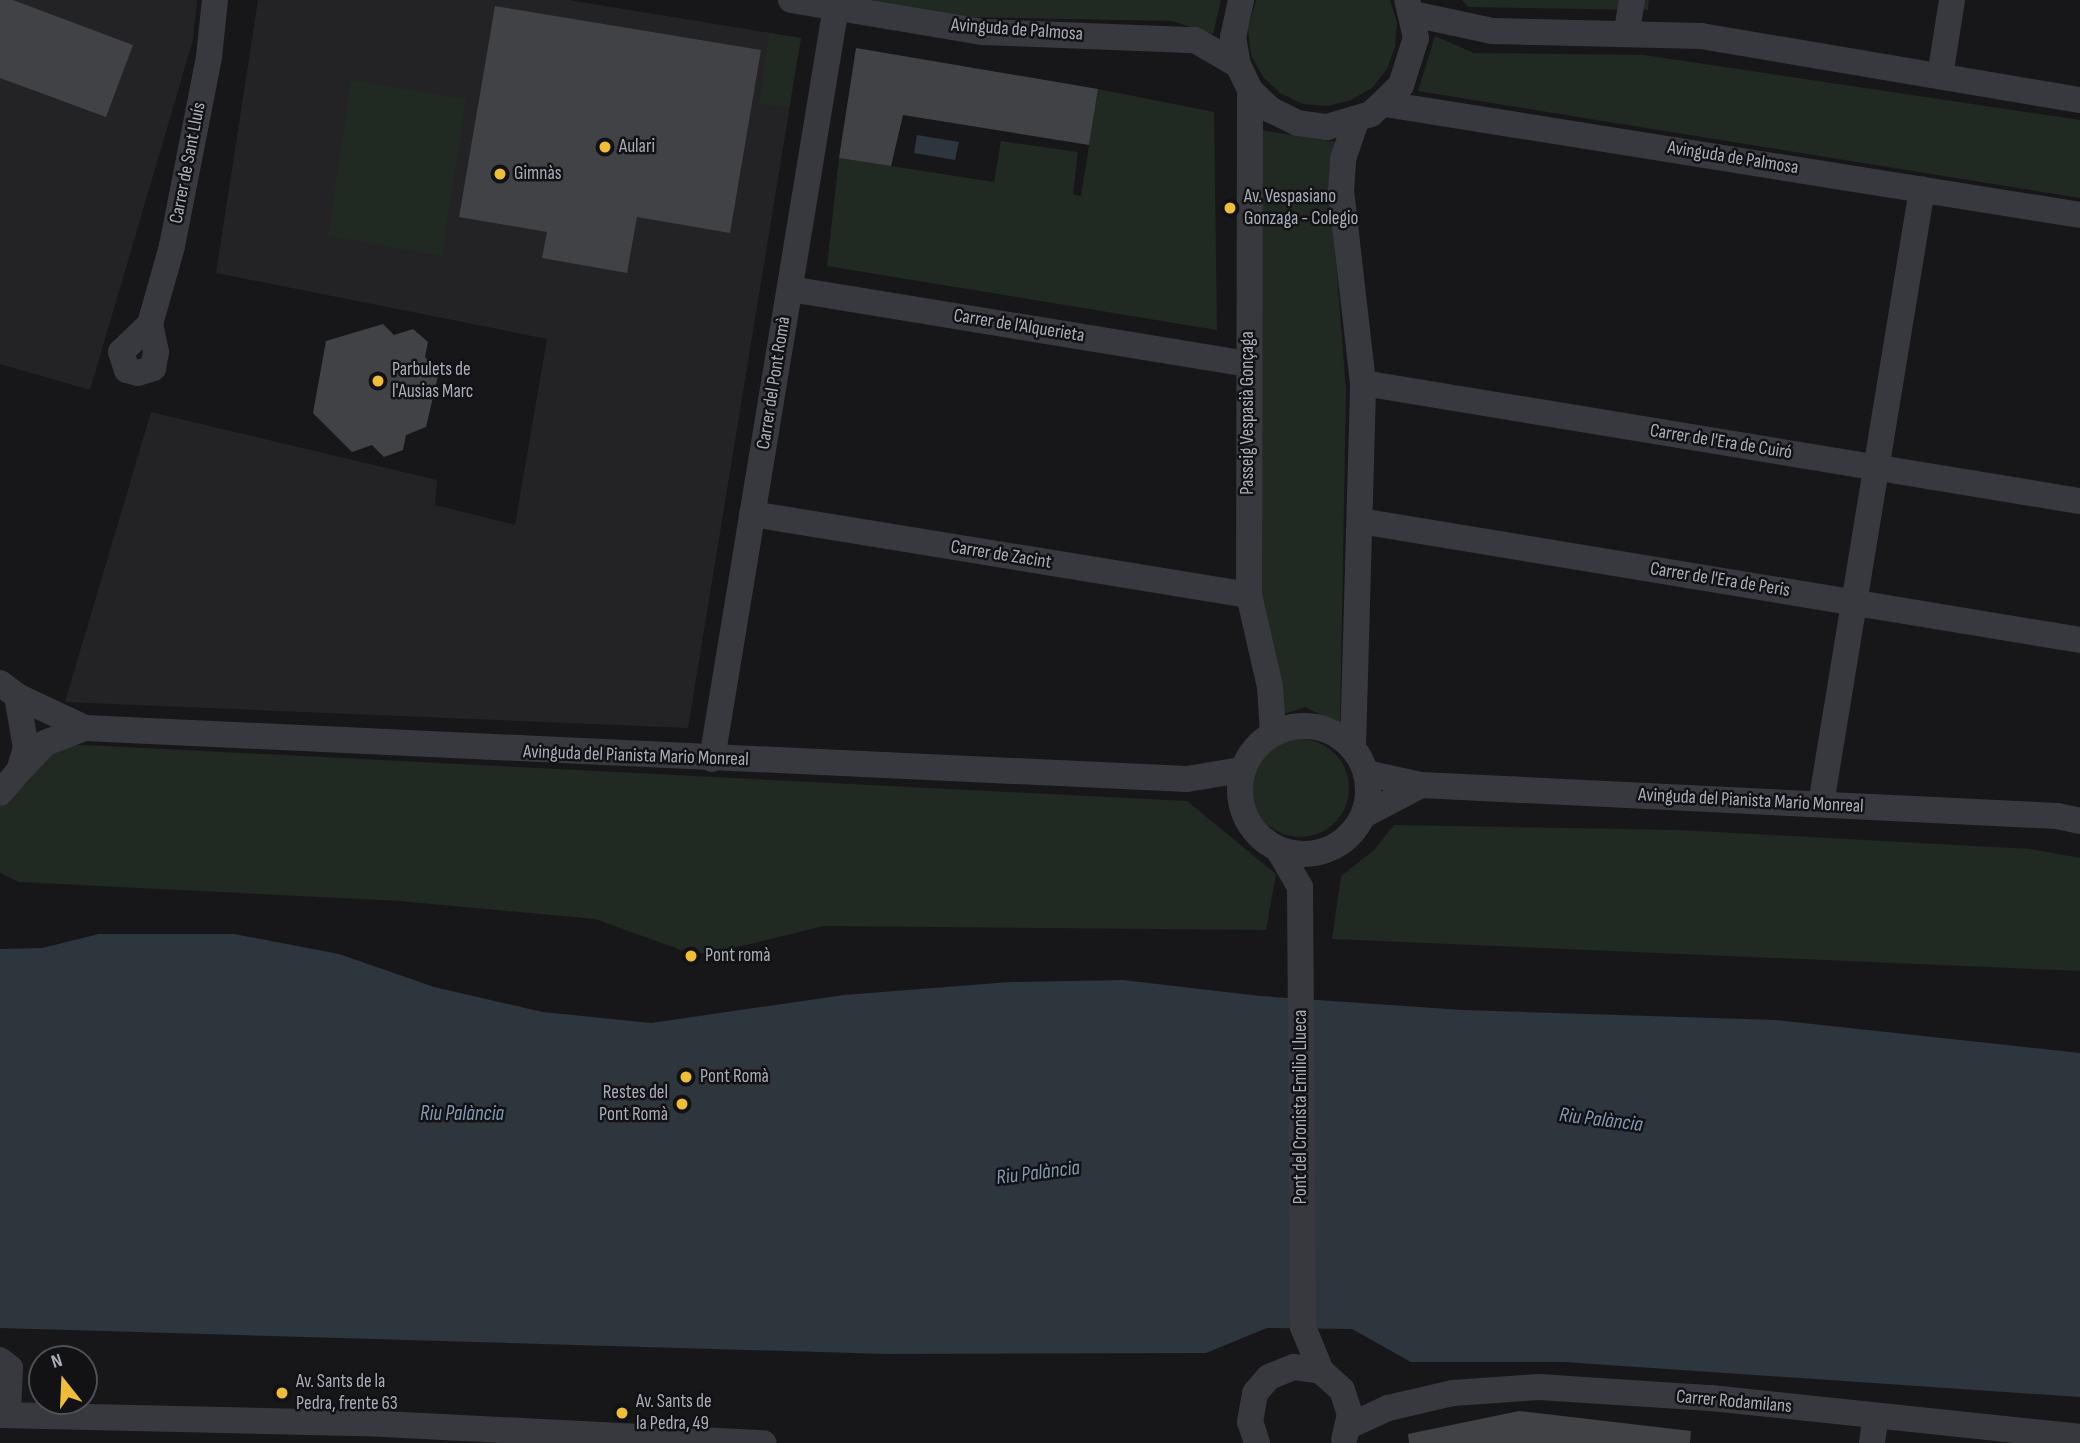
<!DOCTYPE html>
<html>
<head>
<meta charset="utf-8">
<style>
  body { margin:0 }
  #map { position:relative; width:2080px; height:1443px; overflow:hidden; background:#171719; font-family:"Sofia Sans Condensed",sans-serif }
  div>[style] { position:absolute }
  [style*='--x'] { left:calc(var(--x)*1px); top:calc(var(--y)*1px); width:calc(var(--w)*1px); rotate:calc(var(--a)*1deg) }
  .built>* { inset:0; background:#232326 }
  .green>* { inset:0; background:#212923 }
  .round { border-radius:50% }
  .water>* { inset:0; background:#2d353d }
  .building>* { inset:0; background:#414246 }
  .minor>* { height:26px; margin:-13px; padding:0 13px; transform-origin:13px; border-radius:13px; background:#38393e }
  .minor>.ring { margin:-13px; padding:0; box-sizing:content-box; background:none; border:26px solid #38393e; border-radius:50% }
  .dots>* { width:19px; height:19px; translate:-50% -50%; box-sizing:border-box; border:4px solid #121214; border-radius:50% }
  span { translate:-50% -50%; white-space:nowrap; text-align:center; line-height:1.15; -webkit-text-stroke:5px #121214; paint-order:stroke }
  .street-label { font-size:19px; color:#a9adb9 }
  .poi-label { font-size:19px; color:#a9adb9 }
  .left { translate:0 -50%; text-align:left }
  .right { translate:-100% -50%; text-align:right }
  .water-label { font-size:21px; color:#8199b3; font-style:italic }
  .north { position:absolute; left:28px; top:1345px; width:70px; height:70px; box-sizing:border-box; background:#121214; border:2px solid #4e5056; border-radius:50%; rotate:342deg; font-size:19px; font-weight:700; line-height:28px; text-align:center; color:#a9adb9 }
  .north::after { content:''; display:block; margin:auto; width:24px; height:32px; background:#f0bd38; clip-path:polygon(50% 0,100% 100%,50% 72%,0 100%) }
</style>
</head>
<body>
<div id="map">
  <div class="built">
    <i style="clip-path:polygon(0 0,197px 0,193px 40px,90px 390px,0 364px)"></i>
    <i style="clip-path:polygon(258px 0,569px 0,801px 38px,688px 728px,65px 702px,151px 412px,437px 480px,435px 505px,515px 525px,547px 339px,216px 273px)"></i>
  </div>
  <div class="green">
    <i style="clip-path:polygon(856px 0,1221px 0,1213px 34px,1172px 21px,962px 17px)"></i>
    <i style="clip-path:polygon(1256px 0,1390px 0,1397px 22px,1395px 47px,1387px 69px,1372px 88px,1351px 100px,1328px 106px,1303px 104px,1280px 93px,1263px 77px,1251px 55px,1248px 30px)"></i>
    <i style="clip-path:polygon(1462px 0,1649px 0,1648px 10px,1468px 7px)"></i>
    <i style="clip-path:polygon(769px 33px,801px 38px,789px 107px,759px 104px)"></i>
    <i style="clip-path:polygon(1435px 36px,1474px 53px,1644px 55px,2080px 120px,2080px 198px,1418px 91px)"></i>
    <i style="clip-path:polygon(351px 80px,466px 99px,442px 256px,328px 236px)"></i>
    <i style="clip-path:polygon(1098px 89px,1214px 112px,1217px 330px,827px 266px,839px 158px,994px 182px,1001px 141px,1078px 152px,1073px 194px,1081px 196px)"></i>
    <i style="clip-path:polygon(1260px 130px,1336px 142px,1330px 182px,1346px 390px,1340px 724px,1305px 707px,1284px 714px,1259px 592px)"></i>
    <i class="round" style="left:1251px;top:739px;width:98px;height:98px"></i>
    <i style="clip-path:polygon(45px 743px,1187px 801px,1276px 874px,1266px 930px,824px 926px,708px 954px,681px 950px,595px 919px,400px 901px,19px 882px,0 873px,0 790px)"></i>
    <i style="clip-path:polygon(1394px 825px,1679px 830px,2030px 849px,2080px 858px,2080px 971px,1332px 939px,1341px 876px,1374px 850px)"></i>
  </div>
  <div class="water">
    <i style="clip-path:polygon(917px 135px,959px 142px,955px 160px,914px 153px)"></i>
    <i style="clip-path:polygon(99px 934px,234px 934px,339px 954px,434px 987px,543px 1012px,651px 1023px,844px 995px,1010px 982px,1123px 980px,1260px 996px,1463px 1010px,1775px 1020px,2080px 1053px,2080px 1397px,1564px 1362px,1411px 1362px,1352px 1329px,1267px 1328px,1206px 1353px,886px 1354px,0 1328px,0 949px,42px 948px)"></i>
  </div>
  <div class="building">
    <i style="clip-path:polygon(0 0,13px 0,133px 45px,106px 117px,0 78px)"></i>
    <i style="clip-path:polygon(495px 6px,761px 50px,730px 233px,637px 217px,627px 273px,542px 258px,547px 232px,459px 217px)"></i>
    <i style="clip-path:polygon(856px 48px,1098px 89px,1089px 145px,903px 115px,891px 166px,839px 158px)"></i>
    <i style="clip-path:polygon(383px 324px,394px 335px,413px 329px,428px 342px,425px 357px,439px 372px,426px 427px,406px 435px,403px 450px,384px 457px,372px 445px,352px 452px,313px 413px,326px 341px)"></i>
    <i style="clip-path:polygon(1519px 1411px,1691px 1431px,1690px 1443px,1409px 1443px,1408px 1434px)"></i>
  </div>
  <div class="minor">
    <i style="--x:791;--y:0;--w:195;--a:9.5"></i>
    <i style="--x:983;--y:32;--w:212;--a:2.2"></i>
    <i style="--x:1195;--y:40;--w:50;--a:30.2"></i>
    <i style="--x:1241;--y:0;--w:38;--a:102"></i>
    <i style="--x:1233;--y:37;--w:28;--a:80"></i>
    <i style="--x:1238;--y:65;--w:28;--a:64"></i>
    <i style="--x:1250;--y:90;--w:29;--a:44"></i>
    <i style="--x:1271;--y:110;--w:30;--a:26"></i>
    <i style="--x:1298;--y:123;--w:29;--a:8"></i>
    <i style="--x:1327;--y:127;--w:46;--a:-16.5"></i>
    <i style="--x:1371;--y:114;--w:42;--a:-44"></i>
    <i style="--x:1401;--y:85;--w:49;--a:-72.3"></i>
    <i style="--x:1416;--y:38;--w:39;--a:-103"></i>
    <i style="--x:1413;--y:14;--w:81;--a:12.1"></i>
    <i style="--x:1492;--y:31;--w:209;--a:1.4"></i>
    <i style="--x:1701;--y:36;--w:384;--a:9.6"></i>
    <i style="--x:1627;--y:31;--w:31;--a:-81"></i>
    <i style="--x:1940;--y:76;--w:77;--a:-81"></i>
    <i style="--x:1250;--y:90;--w:505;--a:90.11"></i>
    <i style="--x:1249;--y:595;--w:94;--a:77.1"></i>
    <i style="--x:1270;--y:687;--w:46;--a:86.3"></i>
    <i style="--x:1385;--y:104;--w:704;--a:9.07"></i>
    <i style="--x:790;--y:289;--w:464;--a:9.3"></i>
    <i style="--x:150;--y:324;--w:40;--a:136"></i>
    <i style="--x:121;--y:352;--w:19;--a:72"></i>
    <i style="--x:127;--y:370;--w:11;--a:15"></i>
    <i style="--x:138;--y:373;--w:16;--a:-18"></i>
    <i style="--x:153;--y:368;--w:16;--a:-79"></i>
    <i style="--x:156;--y:352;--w:29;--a:-102"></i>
    <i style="--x:150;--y:324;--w:81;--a:-74.2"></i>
    <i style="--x:172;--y:246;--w:193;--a:-78.9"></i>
    <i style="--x:209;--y:57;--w:57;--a:-84"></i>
    <i style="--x:1363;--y:383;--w:727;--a:9.35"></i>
    <i style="--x:752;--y:514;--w:504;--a:9.26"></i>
    <i style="--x:1360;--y:521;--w:730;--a:9.38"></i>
    <i style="--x:0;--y:683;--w:21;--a:37"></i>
    <i style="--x:17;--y:696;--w:53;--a:80.2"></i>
    <i style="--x:26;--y:748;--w:24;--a:107"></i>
    <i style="--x:19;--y:771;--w:29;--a:131"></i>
    <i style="--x:17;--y:696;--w:75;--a:25.2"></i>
    <i style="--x:85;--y:728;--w:1103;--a:2.65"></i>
    <i style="--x:1187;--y:779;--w:56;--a:-9.3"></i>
    <i class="ring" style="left:1240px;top:726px;width:102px;height:102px"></i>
    <i style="--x:1353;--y:747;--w:364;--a:-88.4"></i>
    <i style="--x:1363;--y:383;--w:193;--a:-96.5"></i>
    <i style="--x:1341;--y:191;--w:32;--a:-86"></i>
    <i style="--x:1343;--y:159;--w:40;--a:-71.1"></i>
    <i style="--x:712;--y:759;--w:762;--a:-80.64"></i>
    <i style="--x:21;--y:769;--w:35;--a:-47"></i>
    <i style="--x:45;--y:743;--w:43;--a:-20.6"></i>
    <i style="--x:1366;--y:773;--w:56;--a:12.3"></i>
    <i style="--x:1421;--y:785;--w:637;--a:2.79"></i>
    <i style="--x:2057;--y:816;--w:24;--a:12"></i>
    <i style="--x:1821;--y:804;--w:623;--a:-80.67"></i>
    <i style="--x:1364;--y:815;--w:64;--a:-27.8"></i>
    <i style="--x:1278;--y:849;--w:44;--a:59.9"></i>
    <i style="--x:1300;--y:887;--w:440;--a:89.6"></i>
    <i style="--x:1303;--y:1327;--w:48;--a:67.8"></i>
    <i style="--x:0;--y:1360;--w:13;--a:39"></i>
    <i style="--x:10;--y:1368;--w:46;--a:92.5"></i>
    <i style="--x:0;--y:1415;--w:364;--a:1.3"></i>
    <i style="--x:364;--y:1423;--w:400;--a:2.9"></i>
    <i style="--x:1349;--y:1426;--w:43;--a:-24.8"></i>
    <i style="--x:1388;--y:1408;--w:67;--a:-13"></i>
    <i style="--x:1453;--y:1393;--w:86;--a:-4"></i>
    <i style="--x:1539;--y:1387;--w:172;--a:3.7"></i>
    <i style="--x:1711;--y:1398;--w:371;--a:6"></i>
    <i style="--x:1257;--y:1443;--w:22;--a:-108"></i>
    <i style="--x:1250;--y:1422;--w:29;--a:-80"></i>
    <i style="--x:1255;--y:1393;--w:21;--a:-49"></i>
    <i style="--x:1269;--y:1377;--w:27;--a:-22"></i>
    <i style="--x:1294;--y:1367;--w:27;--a:8"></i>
    <i style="--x:1321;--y:1371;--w:28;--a:42"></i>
    <i style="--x:1342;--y:1390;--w:25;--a:72"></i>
    <i style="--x:1350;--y:1414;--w:26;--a:103"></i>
    <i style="--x:1872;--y:1443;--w:27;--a:-82"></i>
  </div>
  <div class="dots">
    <i style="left:605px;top:147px;background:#f0bd38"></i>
    <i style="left:500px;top:174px;background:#f0bd38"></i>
    <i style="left:1230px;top:208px;background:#f0bd38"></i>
    <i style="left:378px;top:381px;background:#f0bd38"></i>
    <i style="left:691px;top:956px;background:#f0bd38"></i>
    <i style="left:686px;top:1077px;background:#f0bd38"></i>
    <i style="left:682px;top:1104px;background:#f0bd38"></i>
    <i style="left:282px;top:1393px;background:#f0bd38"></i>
    <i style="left:622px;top:1413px;background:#f0bd38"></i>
  </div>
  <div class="street-label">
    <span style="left:1017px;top:30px;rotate:4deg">Avinguda de Palmosa</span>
    <span style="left:1733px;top:158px;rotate:9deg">Avinguda de Palmosa</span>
    <span style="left:188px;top:163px;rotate:-79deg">Carrer de Sant Lluís</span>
    <span style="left:1019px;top:326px;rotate:9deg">Carrer de l’Alquerieta</span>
    <span style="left:774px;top:383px;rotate:-81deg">Carrer del Pont Romà</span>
    <span style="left:1248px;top:413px;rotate:-90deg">Passeig Vespasià Gonçaga</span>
    <span style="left:1721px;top:442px;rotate:9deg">Carrer de l'Era de Cuiró</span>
    <span style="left:1001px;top:555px;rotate:9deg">Carrer de Zacint</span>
    <span style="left:1720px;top:580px;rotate:9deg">Carrer de l'Era de Peris</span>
    <span style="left:636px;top:756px;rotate:2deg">Avinguda del Pianista Mario Monreal</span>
    <span style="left:1751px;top:801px;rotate:3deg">Avinguda del Pianista Mario Monreal</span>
    <span style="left:1301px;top:1107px;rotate:-90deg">Pont del Cronista Emilio Llueca</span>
    <span style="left:1734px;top:1402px;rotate:5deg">Carrer Rodamilans</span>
  </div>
  <div class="poi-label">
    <span class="left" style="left:619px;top:147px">Aulari</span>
    <span class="left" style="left:514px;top:174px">Gimnàs</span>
    <span class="left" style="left:1244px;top:208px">Av. Vespasiano<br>Gonzaga - Colegio</span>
    <span class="left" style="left:392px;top:381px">Parbulets de<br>l'Ausias Marc</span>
    <span class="left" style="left:705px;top:956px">Pont romà</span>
    <span class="left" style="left:700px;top:1077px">Pont Romà</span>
    <span class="right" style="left:668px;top:1104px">Restes del<br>Pont Romà</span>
    <span class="left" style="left:296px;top:1393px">Av. Sants de la<br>Pedra, frente 63</span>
    <span class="left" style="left:636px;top:1413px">Av. Sants de<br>la Pedra, 49</span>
  </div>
  <div class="water-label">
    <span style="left:462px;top:1114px">Riu Palància</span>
    <span style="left:1601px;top:1120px;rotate:7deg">Riu Palància</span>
    <span style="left:1038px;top:1173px;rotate:-7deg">Riu Palància</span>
  </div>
  <div class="north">N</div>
</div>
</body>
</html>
